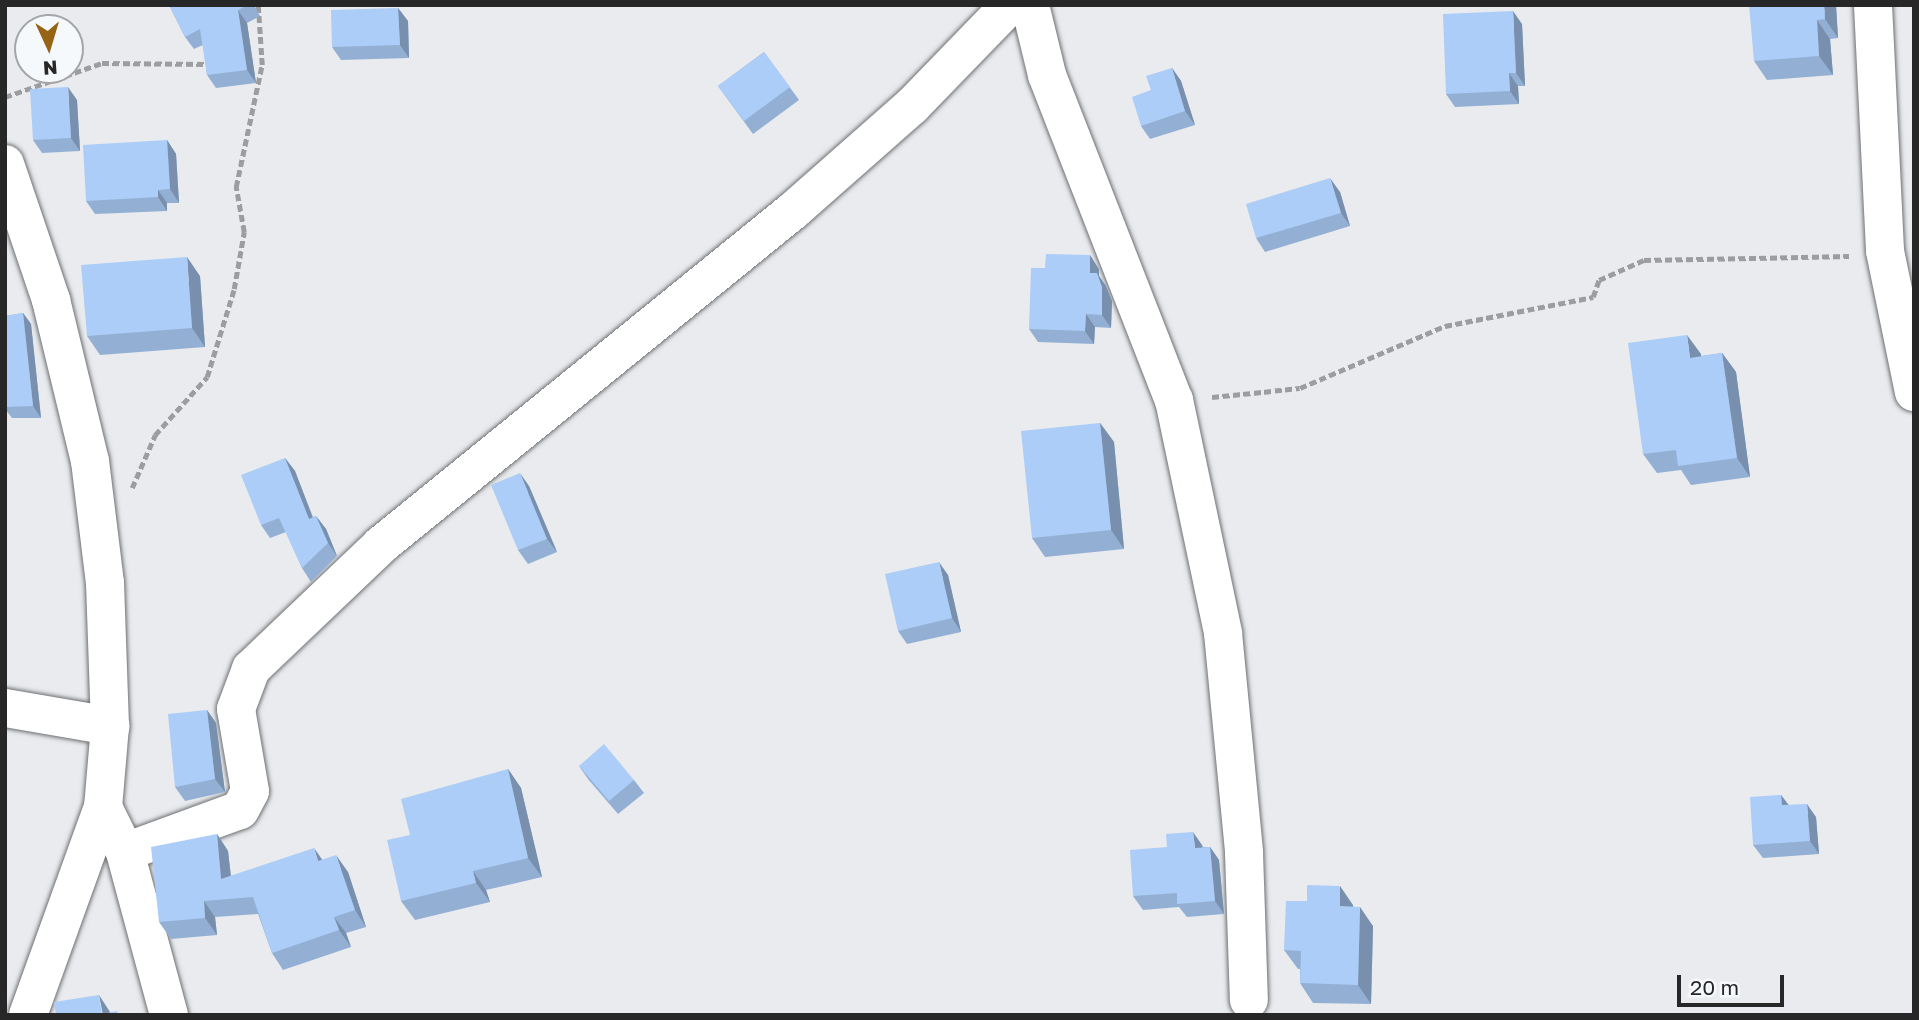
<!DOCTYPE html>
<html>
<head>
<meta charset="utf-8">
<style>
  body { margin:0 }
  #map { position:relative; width:1919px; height:1020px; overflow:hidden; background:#e9ebee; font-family:"Golos Text",sans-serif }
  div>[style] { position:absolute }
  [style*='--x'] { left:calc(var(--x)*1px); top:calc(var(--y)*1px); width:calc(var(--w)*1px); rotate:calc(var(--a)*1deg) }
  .path>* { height:4.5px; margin-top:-2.25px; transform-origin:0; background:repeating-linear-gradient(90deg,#9b9d9f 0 7px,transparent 0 10.5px) }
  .roads { filter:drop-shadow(0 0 2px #6e7073) drop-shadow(0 0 2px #6e7073) }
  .minor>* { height:38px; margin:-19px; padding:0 19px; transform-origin:19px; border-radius:19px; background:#fff }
  .wall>* { inset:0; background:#93b0d4 }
  .shaded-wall>* { inset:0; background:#7890ad }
  .building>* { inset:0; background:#abcdf7 }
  span { translate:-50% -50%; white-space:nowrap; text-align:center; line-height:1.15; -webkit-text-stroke:5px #f6f9fb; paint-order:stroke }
  .frame { position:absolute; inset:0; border:7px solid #272728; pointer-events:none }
  .north { position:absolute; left:14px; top:14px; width:70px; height:70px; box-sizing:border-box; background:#f6f9fb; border:2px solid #a3a5a7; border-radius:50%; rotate:176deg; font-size:19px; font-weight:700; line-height:28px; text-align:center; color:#272728 }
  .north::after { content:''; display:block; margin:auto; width:24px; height:32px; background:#956515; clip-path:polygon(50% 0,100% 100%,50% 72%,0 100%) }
  .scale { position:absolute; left:1677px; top:975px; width:107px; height:32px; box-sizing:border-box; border:4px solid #272728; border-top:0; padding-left:9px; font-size:21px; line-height:24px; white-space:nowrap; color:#272728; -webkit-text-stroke:5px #f6f9fb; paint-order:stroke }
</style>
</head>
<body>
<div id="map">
  <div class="path">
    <i style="--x:5;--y:97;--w:103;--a:-19.3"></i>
    <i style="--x:102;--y:63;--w:107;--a:0.5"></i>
    <i style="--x:1212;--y:397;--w:88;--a:-5.8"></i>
    <i style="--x:1300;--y:388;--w:158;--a:-23.2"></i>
    <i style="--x:1445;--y:326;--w:151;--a:-11.1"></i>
    <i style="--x:1593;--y:297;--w:18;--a:-71"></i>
    <i style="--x:1599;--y:280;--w:49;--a:-24"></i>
    <i style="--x:1644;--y:260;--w:205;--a:-1.1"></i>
    <i style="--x:132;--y:488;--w:58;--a:-66.5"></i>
    <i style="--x:155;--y:435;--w:78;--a:-48.1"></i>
    <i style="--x:207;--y:377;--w:92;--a:-72.9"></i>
    <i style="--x:234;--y:289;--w:58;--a:-80"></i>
    <i style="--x:244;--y:232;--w:46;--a:-100.1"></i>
    <i style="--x:236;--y:187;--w:125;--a:-78"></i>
    <i style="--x:262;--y:65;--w:60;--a:-93.8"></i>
  </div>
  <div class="roads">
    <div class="minor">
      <i style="--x:1030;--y:5;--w:72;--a:76.3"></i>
      <i style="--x:1047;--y:75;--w:349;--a:68.7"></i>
      <i style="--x:1174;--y:400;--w:238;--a:78.1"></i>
      <i style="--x:1223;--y:633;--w:221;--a:84.5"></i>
      <i style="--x:1244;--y:853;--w:147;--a:88.1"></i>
      <i style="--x:1873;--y:5;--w:246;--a:87.2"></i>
      <i style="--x:1885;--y:251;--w:144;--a:78.4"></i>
      <i style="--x:5;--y:164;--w:144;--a:71.3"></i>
      <i style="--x:51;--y:300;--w:166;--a:76.4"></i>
      <i style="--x:90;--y:461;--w:123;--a:83"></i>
      <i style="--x:105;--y:583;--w:143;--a:88"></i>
      <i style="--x:110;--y:726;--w:81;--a:94.9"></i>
      <i style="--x:103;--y:807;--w:50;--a:63.9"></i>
      <i style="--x:125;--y:852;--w:169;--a:74.9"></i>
      <i style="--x:5;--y:708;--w:107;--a:9.7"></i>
      <i style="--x:125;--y:852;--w:122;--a:-20.1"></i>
      <i style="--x:240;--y:810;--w:21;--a:-62"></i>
      <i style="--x:250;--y:791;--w:83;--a:-99.7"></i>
      <i style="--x:236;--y:709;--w:43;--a:-69.4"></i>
      <i style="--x:251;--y:669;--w:180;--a:-43.6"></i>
      <i style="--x:381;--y:545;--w:532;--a:-39.05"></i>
      <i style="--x:794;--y:210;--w:157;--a:-41.4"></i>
      <i style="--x:912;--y:106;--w:141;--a:-45.9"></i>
      <i style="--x:28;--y:1015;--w:221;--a:-70.2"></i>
    </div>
  </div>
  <div class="wall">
    <i style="clip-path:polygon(169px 5px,254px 5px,260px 16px,247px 23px,256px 83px,216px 88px,207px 75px,203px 45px,194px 49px,185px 37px)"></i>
    <i style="clip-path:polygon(1836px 5px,1838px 38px,1830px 39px,1833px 75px,1767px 80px,1754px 61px)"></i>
    <i style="clip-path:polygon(398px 8px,408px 21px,409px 58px,341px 60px,332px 47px)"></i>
    <i style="clip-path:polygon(1522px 24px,1525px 86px,1518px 86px,1519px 104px,1455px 107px,1446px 94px)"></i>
    <i style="clip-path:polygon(764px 52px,799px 100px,753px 134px,718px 86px)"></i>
    <i style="clip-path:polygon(1172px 68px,1181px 81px,1195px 125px,1150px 139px,1141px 126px,1151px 90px)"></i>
    <i style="clip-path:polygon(77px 100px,80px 151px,42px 153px,33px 140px)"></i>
    <i style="clip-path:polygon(167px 140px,176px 154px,179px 203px,167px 203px,167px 211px,95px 214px,86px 201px)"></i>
    <i style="clip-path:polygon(1340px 192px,1350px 226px,1265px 252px,1256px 238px)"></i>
    <i style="clip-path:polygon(1099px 269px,1099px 276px,1106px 286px,1112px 301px,1111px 328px,1095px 327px,1094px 344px,1038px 342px,1029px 329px)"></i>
    <i style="clip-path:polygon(200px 276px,205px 347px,100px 355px,87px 336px)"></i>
    <i style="clip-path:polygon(23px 313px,31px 324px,41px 418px,12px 418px,5px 409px,5px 316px)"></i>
    <i style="clip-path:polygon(1722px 353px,1736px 372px,1750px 477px,1691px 485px,1681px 470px,1657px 473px,1643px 454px,1701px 354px,1701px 356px)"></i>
    <i style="clip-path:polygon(1100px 423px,1114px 442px,1124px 549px,1045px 557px,1032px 538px)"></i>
    <i style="clip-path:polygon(285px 458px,295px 471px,313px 517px,316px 516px,326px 529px,337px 556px,311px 582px,302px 568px,286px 532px,270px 538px,261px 525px)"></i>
    <i style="clip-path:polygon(529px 486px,557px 552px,528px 564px,518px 550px)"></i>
    <i style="clip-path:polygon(948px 575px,961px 632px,907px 644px,898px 631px)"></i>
    <i style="clip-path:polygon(207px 710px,216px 723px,225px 792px,185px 801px,175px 787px)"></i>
    <i style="clip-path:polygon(579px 766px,634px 780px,644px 793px,618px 814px,588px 779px)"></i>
    <i style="clip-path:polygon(508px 769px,521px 788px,542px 877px,486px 890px,490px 902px,415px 920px,401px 901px,410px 835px)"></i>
    <i style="clip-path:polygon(1781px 795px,1788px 805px,1816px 817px,1819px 854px,1763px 858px,1753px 845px)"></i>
    <i style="clip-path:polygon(217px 834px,228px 851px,231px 876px,322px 860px,348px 872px,366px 927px,346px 933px,351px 947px,283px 970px,272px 953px,258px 914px,215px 917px,217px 935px,171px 939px,159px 922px)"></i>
    <i style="clip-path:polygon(1202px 845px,1203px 847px,1210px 847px,1219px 860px,1224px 914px,1187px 917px,1179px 907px,1143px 910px,1133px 896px)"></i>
    <i style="clip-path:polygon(1353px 905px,1353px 906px,1373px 926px,1371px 1004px,1313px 1003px,1300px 983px,1300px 969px,1298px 969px,1284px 950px)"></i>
  </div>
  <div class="shaded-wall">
    <i style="clip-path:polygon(1824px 5px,1836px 5px,1838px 38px,1825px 19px)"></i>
    <i style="clip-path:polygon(398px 8px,408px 21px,409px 58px,400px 45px)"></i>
    <i style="clip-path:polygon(238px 10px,247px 23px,256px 83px,247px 70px)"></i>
    <i style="clip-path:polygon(1513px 11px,1522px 24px,1525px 86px,1516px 73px)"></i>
    <i style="clip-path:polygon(1817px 20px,1830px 39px,1833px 75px,1819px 56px)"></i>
    <i style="clip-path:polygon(1172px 68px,1181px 81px,1195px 125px,1185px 111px)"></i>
    <i style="clip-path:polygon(1509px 73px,1518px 86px,1519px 104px,1510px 91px)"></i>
    <i style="clip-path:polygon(68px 87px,77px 100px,80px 151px,71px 138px)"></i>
    <i style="clip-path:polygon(167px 140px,176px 154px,179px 203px,170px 189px)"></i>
    <i style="clip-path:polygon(1330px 178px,1340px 192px,1350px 226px,1341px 213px)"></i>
    <i style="clip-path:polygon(158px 190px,167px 203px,167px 211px,158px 197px)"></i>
    <i style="clip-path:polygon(1090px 255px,1099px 269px,1099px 276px,1106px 286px,1112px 301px,1111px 328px,1102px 315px,1090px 273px)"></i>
    <i style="clip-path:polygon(187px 257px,200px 276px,205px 347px,192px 328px)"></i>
    <i style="clip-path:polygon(23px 313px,31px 324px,41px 418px,33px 406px)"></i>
    <i style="clip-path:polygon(1086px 314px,1095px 327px,1094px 344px,1085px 331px)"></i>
    <i style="clip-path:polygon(1687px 335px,1701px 354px,1703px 377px,1690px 358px)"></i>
    <i style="clip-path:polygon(1722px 353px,1736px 372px,1750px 477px,1737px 458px)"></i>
    <i style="clip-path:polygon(1100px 423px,1114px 442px,1124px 549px,1111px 530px)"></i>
    <i style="clip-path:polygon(285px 458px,295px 471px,318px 532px,309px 519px)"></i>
    <i style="clip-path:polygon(520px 473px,529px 486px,557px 552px,547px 539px)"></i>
    <i style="clip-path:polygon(316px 516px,326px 529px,337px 556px,328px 543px)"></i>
    <i style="clip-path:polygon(939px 562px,948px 575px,961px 632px,952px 618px)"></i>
    <i style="clip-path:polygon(207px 710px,216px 723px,225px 792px,215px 779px)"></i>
    <i style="clip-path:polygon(508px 769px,521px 788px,542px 877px,528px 858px)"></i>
    <i style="clip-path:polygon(1781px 795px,1791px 808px,1782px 805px)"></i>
    <i style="clip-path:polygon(1807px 804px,1816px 817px,1819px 854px,1810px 841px)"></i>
    <i style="clip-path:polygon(1193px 832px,1202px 845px,1204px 861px,1195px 848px)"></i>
    <i style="clip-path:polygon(217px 834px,228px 851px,233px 896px,221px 879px)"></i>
    <i style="clip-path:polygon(1210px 847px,1219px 860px,1224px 914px,1215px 901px)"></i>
    <i style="clip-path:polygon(314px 848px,326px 865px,318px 861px)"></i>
    <i style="clip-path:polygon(336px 855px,348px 872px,366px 927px,355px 910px)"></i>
    <i style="clip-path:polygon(473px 871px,486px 890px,490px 902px,476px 883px)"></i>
    <i style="clip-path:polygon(1340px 886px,1353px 905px,1353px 925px,1340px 906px)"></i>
    <i style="clip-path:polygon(204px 901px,215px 917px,217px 935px,205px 918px)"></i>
    <i style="clip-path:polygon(1360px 907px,1373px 926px,1371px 1004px,1358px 985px)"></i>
    <i style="clip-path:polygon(334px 917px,346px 933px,351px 947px,339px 930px)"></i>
    <i style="clip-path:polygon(99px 995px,112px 1015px,103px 1015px)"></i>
  </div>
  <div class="building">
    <i style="clip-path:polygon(169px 5px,248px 5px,238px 10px,247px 70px,207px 75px,200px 29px,185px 37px)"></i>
    <i style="clip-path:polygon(1749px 5px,1824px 5px,1825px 19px,1817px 20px,1819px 56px,1754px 61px)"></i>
    <i style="clip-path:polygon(398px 8px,400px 45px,332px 47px,331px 10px)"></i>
    <i style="clip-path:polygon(1513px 11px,1516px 73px,1509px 73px,1510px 91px,1446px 94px,1443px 14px)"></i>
    <i style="clip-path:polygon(764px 52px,790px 87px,744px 121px,718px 86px)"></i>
    <i style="clip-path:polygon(1172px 68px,1185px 111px,1141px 126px,1132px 97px,1151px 90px,1146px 76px)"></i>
    <i style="clip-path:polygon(68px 87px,71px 138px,33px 140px,30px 89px)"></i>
    <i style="clip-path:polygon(167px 140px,170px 189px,158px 190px,158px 197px,86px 201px,83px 145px)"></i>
    <i style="clip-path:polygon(1330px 178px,1341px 213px,1256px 238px,1246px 204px)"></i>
    <i style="clip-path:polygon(1046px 254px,1090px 255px,1090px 273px,1097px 273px,1102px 287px,1102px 315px,1086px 314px,1085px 331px,1029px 329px,1031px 268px,1045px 268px)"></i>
    <i style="clip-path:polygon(187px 257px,192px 328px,87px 336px,81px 265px)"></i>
    <i style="clip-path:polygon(23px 313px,33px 406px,5px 407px,5px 316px)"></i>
    <i style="clip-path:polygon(1687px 335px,1690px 358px,1722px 353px,1737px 458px,1678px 466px,1676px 450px,1643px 454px,1628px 343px)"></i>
    <i style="clip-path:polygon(1100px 423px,1111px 530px,1032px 538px,1021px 431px)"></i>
    <i style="clip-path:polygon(285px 458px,309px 519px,316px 516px,328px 543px,302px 568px,279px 518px,261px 525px,241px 475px)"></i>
    <i style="clip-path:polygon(520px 473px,547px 539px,518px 550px,491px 485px)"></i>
    <i style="clip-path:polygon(939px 562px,952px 618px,898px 631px,885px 574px)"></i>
    <i style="clip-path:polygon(207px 710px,215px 779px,175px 787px,168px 714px)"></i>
    <i style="clip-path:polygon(604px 744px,634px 780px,609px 801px,579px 766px)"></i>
    <i style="clip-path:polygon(508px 769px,528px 858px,473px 871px,476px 883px,401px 901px,387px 840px,410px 835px,401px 799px)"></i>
    <i style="clip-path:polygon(1781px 795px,1782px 805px,1807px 804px,1810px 841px,1753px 845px,1750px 797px)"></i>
    <i style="clip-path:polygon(1193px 832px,1195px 848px,1210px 847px,1215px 901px,1177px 904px,1177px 893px,1133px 896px,1130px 850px,1167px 847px,1166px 834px)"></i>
    <i style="clip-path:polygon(217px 834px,221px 879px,314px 848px,318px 861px,336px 855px,355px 910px,334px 917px,339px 930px,272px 953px,253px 897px,204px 901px,205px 918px,159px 922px,151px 847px)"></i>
    <i style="clip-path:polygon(1307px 885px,1340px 886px,1340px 906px,1360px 907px,1358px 985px,1300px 983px,1301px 951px,1284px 950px,1286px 901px,1307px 901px)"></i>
    <i style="clip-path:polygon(99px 995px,102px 1014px,117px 1011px,118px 1015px,55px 1015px,56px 1015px,54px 1002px)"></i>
  </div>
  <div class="frame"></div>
  <div class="north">N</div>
  <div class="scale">20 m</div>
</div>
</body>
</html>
